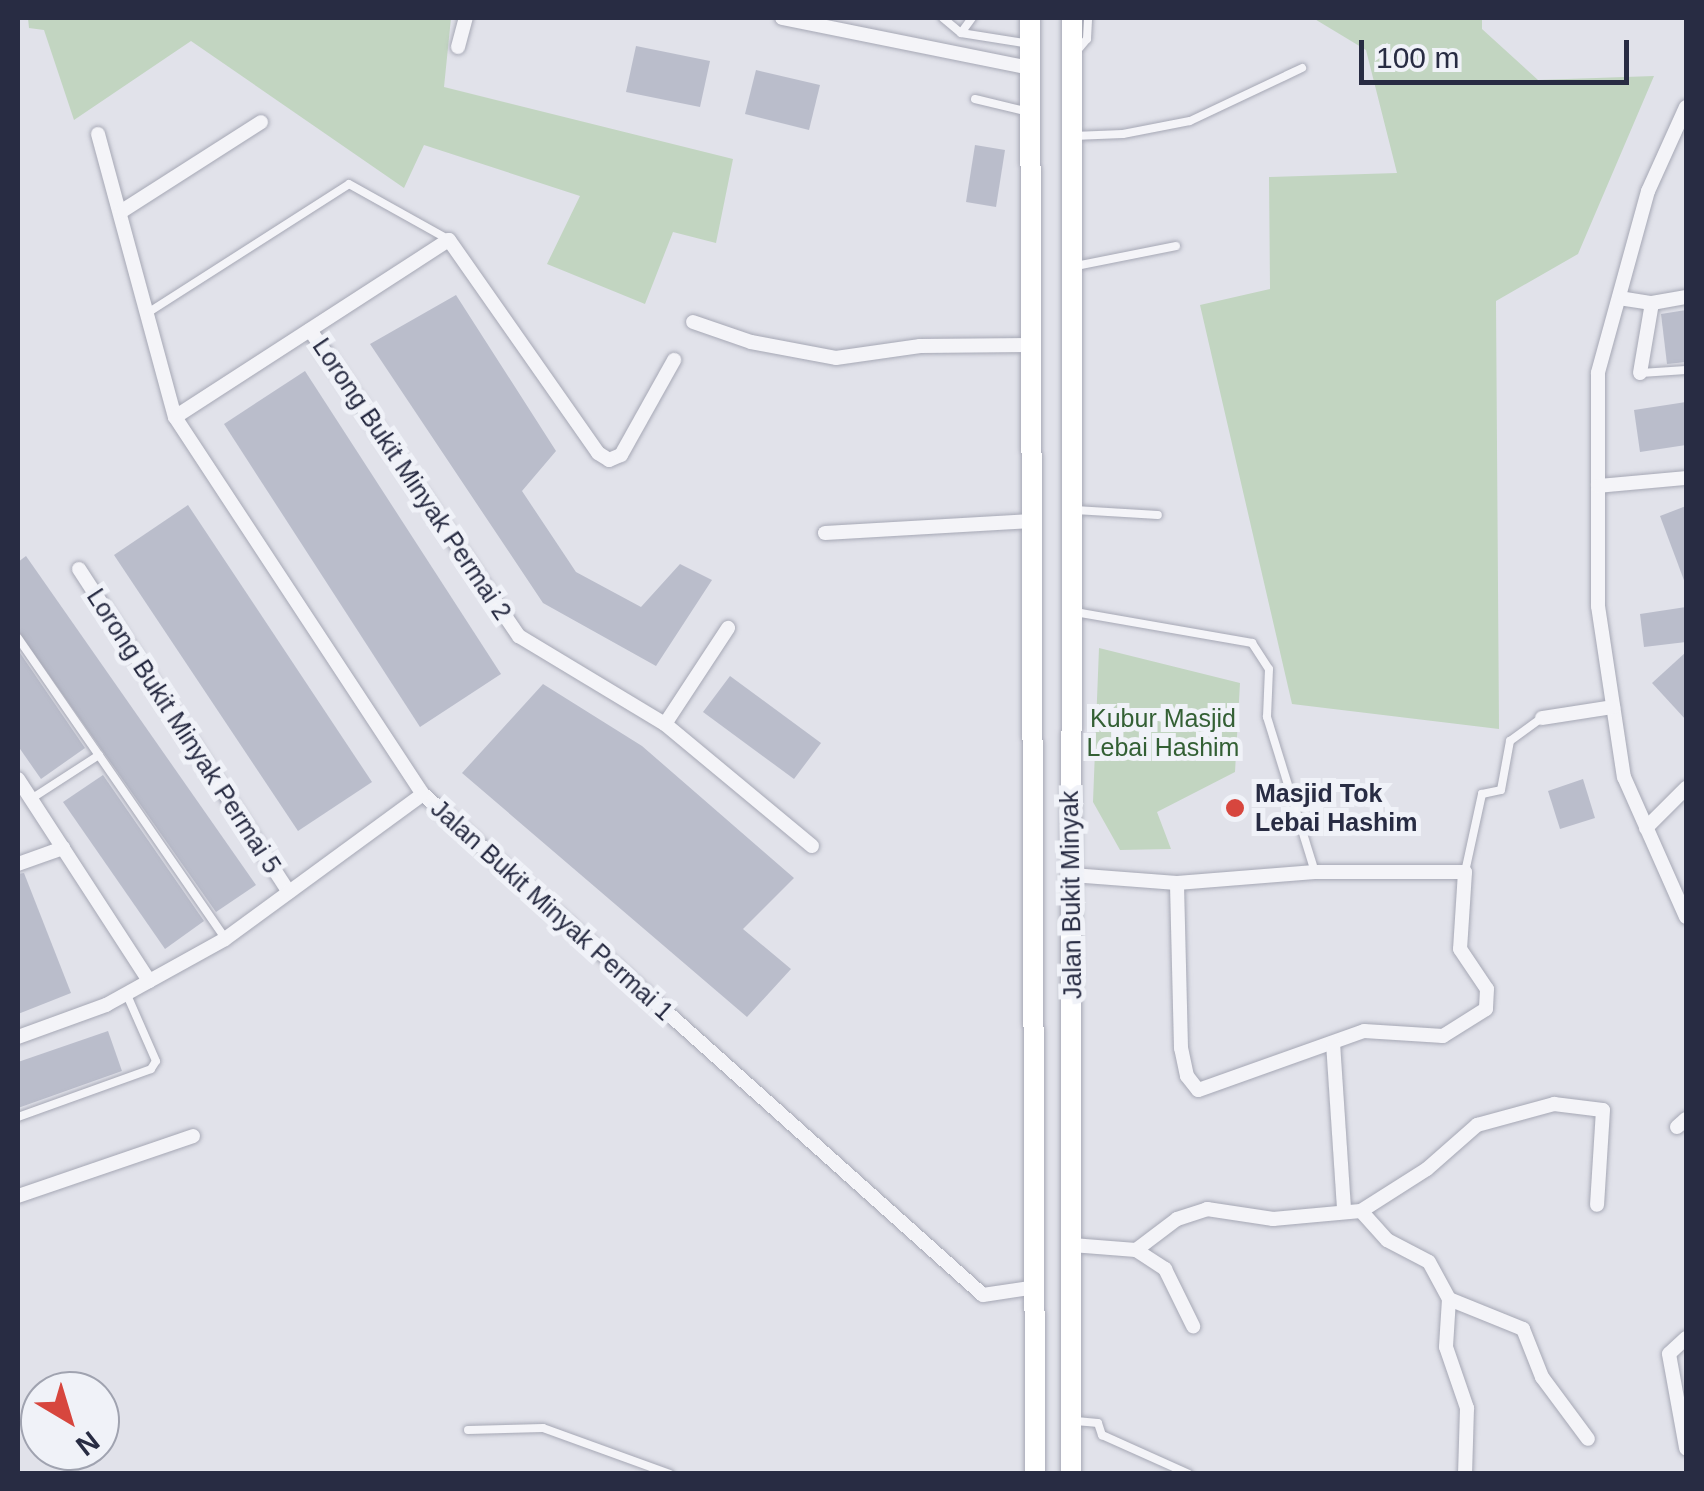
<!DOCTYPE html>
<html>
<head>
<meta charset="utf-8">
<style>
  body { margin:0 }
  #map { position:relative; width:1704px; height:1491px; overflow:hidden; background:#e1e2ea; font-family:Helvetica,sans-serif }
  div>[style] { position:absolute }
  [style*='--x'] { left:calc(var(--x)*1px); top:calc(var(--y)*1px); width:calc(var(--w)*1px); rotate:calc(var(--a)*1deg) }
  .green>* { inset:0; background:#c2d5c1 }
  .building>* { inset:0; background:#babdcb }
  .roads { filter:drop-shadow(0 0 2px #a6a8b5) drop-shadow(0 0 2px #a6a8b5) }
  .lane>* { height:8px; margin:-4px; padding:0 4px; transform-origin:4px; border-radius:4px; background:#f4f4f8 }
  .street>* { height:14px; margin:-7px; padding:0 7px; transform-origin:7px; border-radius:7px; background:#f4f4f8 }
  .secondary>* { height:20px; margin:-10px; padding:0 10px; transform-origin:10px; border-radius:10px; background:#fff }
  .dots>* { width:28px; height:28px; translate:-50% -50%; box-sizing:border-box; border:5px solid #f0f2f8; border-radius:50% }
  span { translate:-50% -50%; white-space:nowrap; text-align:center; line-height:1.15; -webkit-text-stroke:10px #f0f2f8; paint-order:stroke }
  .street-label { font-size:25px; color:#282c43 }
  .park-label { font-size:25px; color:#346035 }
  .poi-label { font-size:25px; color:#282c43; font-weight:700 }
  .left { translate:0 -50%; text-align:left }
  .frame { position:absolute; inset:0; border:20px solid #282c43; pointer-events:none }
  .north { position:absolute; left:20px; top:1371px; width:100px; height:100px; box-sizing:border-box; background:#f0f2f8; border:2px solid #a0a3b0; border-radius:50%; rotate:142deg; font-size:28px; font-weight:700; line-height:40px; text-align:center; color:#282c43 }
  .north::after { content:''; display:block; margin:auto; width:35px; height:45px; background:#d7463e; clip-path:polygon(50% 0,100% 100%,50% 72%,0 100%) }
  .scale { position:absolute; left:1359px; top:40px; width:270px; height:45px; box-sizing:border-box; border:5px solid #282c43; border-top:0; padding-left:12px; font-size:30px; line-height:35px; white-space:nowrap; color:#282c43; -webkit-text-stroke:8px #f0f2f8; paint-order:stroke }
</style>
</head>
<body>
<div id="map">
  <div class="green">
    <i style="clip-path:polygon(28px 18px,451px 18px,444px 87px,733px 159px,716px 243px,673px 232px,645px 304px,547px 264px,580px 196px,424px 145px,404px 188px,191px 41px,74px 120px,44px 30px,29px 28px)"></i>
    <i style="clip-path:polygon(1313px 18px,1482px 18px,1482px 29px,1538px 80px,1654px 76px,1578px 254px,1496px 301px,1499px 729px,1292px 704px,1200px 305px,1270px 289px,1269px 177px,1397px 173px,1366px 50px)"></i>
    <i style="clip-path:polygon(1099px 648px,1240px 683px,1235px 772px,1157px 812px,1171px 849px,1120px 850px,1093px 802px)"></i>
  </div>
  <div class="building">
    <i style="clip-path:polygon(636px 46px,710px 61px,700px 107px,626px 92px)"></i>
    <i style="clip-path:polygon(756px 70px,820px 85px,809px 130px,745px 114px)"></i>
    <i style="clip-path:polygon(975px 145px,1005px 150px,996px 207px,966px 202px)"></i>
    <i style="clip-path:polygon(456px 295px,556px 451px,522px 491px,576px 572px,641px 607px,680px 564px,712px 580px,656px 666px,543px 603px,370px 344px)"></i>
    <i style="clip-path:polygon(1686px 310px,1686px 362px,1667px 364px,1661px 314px)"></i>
    <i style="clip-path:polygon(305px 371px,501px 674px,420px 727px,224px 424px)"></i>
    <i style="clip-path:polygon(1686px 402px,1686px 445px,1640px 452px,1634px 410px)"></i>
    <i style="clip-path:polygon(188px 505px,372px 782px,298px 831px,114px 555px)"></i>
    <i style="clip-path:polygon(1686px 506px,1686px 583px,1685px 583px,1660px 516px)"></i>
    <i style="clip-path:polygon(26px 556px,256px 885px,216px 912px,18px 631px,18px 562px)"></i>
    <i style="clip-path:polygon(1686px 607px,1686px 642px,1644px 647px,1640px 614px)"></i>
    <i style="clip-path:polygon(18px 650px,85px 748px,41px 779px,18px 746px)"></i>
    <i style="clip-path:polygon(1686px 652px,1686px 720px,1652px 683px)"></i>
    <i style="clip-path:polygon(730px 676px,821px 743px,794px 779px,703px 712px)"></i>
    <i style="clip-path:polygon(543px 684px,642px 746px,794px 878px,743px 929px,791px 969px,747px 1017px,462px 773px)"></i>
    <i style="clip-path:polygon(103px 775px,204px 921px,165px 949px,63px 802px)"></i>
    <i style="clip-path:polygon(1583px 779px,1595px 818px,1560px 829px,1548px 791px)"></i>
    <i style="clip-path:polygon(24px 873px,71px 993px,18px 1014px,18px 874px)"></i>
    <i style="clip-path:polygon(108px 1031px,122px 1071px,18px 1108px,18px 1062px)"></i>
  </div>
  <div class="roads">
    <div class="lane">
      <i style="--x:943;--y:18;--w:23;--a:40"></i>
      <i style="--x:961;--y:33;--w:70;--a:9.1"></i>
      <i style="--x:961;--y:33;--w:19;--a:-54"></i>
      <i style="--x:1076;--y:52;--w:17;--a:-50"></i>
      <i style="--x:1087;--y:39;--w:21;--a:-87"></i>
      <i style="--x:975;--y:99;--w:56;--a:13.5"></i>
      <i style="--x:1073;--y:136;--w:50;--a:-2.3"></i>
      <i style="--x:1123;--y:134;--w:68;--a:-11"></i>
      <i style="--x:1190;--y:121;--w:124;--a:-25.3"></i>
      <i style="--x:1076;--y:266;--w:102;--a:-11.3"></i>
      <i style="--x:149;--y:312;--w:237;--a:-32.6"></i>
      <i style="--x:349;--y:184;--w:115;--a:29.2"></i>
      <i style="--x:1641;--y:373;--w:45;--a:-3.8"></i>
      <i style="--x:1075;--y:510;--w:83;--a:3.4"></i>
      <i style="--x:1075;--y:612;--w:180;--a:9.9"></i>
      <i style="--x:1252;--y:643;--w:31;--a:57"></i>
      <i style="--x:1269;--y:669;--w:48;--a:92.4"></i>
      <i style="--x:1267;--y:717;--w:162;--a:72.8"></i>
      <i style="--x:18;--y:638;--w:364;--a:55.4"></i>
      <i style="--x:31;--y:799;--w:81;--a:-32.9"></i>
      <i style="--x:1465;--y:872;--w:80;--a:-77.7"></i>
      <i style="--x:1482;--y:794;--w:19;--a:-12"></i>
      <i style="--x:1501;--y:790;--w:50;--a:-79.6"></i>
      <i style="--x:1510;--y:741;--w:39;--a:-36"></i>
      <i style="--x:18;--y:1117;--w:141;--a:-19.8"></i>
      <i style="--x:151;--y:1069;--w:9;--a:-58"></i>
      <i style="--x:156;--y:1061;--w:72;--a:-113.7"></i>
      <i style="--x:1076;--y:1421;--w:22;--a:5"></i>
      <i style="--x:1098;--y:1423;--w:13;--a:72"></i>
      <i style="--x:1102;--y:1435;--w:95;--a:24.1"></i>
      <i style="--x:468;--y:1430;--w:75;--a:-1.5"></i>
      <i style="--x:543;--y:1428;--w:135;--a:19.9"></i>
    </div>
    <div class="street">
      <i style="--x:782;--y:18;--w:253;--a:11.4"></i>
      <i style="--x:458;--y:47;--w:30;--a:-75"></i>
      <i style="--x:1686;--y:107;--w:92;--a:114.3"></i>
      <i style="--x:1648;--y:191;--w:189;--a:105.4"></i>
      <i style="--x:1598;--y:373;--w:233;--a:90"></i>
      <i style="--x:1598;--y:606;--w:173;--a:81.4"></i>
      <i style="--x:1624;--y:777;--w:153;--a:66.1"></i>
      <i style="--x:98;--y:134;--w:293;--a:74.8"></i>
      <i style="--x:175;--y:417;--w:451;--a:56.7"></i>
      <i style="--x:423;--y:794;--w:751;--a:41.82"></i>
      <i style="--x:983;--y:1295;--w:48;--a:-8.5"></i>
      <i style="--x:122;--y:211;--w:165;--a:-32.6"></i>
      <i style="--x:1619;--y:298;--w:33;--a:9"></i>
      <i style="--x:1652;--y:303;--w:35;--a:-10"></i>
      <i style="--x:693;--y:322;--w:61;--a:19"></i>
      <i style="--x:751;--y:342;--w:86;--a:10.7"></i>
      <i style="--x:836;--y:358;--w:85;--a:-8.1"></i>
      <i style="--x:920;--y:346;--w:109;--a:-0.5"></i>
      <i style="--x:310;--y:330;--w:371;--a:55.7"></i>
      <i style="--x:519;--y:636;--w:170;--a:31.1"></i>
      <i style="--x:665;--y:724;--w:191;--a:39.7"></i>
      <i style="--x:1640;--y:373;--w:71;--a:-80.3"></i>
      <i style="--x:175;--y:417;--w:326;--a:-32.9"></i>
      <i style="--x:449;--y:240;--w:260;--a:55"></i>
      <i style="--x:598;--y:453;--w:13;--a:32"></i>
      <i style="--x:609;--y:460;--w:13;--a:-23"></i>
      <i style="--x:621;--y:455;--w:109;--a:-60.8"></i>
      <i style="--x:1598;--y:486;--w:88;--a:-5.2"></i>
      <i style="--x:825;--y:533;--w:207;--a:-3.3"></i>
      <i style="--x:79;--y:569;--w:385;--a:57"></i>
      <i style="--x:1542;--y:718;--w:72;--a:-8.8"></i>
      <i style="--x:665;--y:724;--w:115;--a:-56.7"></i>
      <i style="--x:18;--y:779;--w:241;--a:57"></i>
      <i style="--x:1646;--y:828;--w:57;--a:-45"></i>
      <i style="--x:18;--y:864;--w:48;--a:-19.6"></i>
      <i style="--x:1072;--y:875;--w:105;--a:4.4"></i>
      <i style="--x:1177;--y:883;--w:138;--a:-4.6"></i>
      <i style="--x:1315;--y:872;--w:150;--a:0"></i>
      <i style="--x:1465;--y:872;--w:77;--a:93.7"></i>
      <i style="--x:1460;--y:949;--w:48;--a:56"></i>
      <i style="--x:1487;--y:989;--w:20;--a:93"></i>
      <i style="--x:1486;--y:1009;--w:51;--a:147.9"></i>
      <i style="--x:1443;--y:1036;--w:79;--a:-176.4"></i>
      <i style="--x:1364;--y:1031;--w:176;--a:160.4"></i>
      <i style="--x:1198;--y:1090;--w:18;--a:-128"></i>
      <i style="--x:1187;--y:1076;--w:29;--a:-102"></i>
      <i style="--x:1181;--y:1048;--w:165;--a:-91.4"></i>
      <i style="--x:18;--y:1037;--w:94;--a:-20"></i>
      <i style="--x:106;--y:1005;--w:136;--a:-29"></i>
      <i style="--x:225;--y:939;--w:245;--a:-36.2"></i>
      <i style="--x:1333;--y:1043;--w:166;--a:86.2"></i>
      <i style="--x:1677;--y:1127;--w:12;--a:-42"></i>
      <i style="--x:18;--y:1196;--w:185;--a:-18.9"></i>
      <i style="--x:1361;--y:1211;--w:78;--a:-32.5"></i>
      <i style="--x:1427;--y:1169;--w:67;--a:-41.3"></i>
      <i style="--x:1477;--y:1125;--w:80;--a:-15.3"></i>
      <i style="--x:1554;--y:1104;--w:49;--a:7"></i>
      <i style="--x:1603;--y:1110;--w:95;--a:93.6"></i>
      <i style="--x:1072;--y:1245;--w:64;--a:4.5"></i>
      <i style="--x:1136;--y:1250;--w:35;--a:33"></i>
      <i style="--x:1165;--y:1269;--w:64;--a:63.8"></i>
      <i style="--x:1136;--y:1250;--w:51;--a:-37.1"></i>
      <i style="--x:1177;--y:1219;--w:32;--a:-18"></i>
      <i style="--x:1207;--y:1209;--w:67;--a:8.6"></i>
      <i style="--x:1273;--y:1219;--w:88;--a:-5.2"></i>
      <i style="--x:1361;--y:1211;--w:39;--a:48"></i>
      <i style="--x:1387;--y:1240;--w:47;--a:27.6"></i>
      <i style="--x:1429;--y:1262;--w:42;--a:61.6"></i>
      <i style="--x:1449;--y:1299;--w:48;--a:93.6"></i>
      <i style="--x:1446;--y:1347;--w:65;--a:71"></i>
      <i style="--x:1467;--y:1408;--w:66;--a:91.7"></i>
      <i style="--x:1449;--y:1299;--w:80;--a:22.1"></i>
      <i style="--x:1523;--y:1329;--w:52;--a:68.4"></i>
      <i style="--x:1542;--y:1377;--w:77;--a:53.4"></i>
      <i style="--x:1686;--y:1338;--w:23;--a:137"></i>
      <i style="--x:1669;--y:1354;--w:96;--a:79.7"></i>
    </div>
    <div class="secondary">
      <i style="--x:1030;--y:18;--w:1456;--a:89.8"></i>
      <i style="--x:1071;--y:1474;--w:1456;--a:-89.96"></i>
    </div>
  </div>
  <div class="dots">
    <i style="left:1235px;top:808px;background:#d7463e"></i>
  </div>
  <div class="street-label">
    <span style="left:412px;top:479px;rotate:56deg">Lorong Bukit Minyak Permai 2</span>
    <span style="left:184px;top:731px;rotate:57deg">Lorong Bukit Minyak Permai 5</span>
    <span style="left:1071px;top:895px;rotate:-91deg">Jalan Bukit Minyak</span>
    <span style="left:552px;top:910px;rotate:42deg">Jalan Bukit Minyak Permai 1</span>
  </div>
  <div class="park-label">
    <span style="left:1163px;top:733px">Kubur Masjid<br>Lebai Hashim</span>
  </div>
  <div class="poi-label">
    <span class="left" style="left:1255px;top:808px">Masjid Tok<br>Lebai Hashim</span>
  </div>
  <div class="frame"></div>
  <div class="north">N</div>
  <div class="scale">100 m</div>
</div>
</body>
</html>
